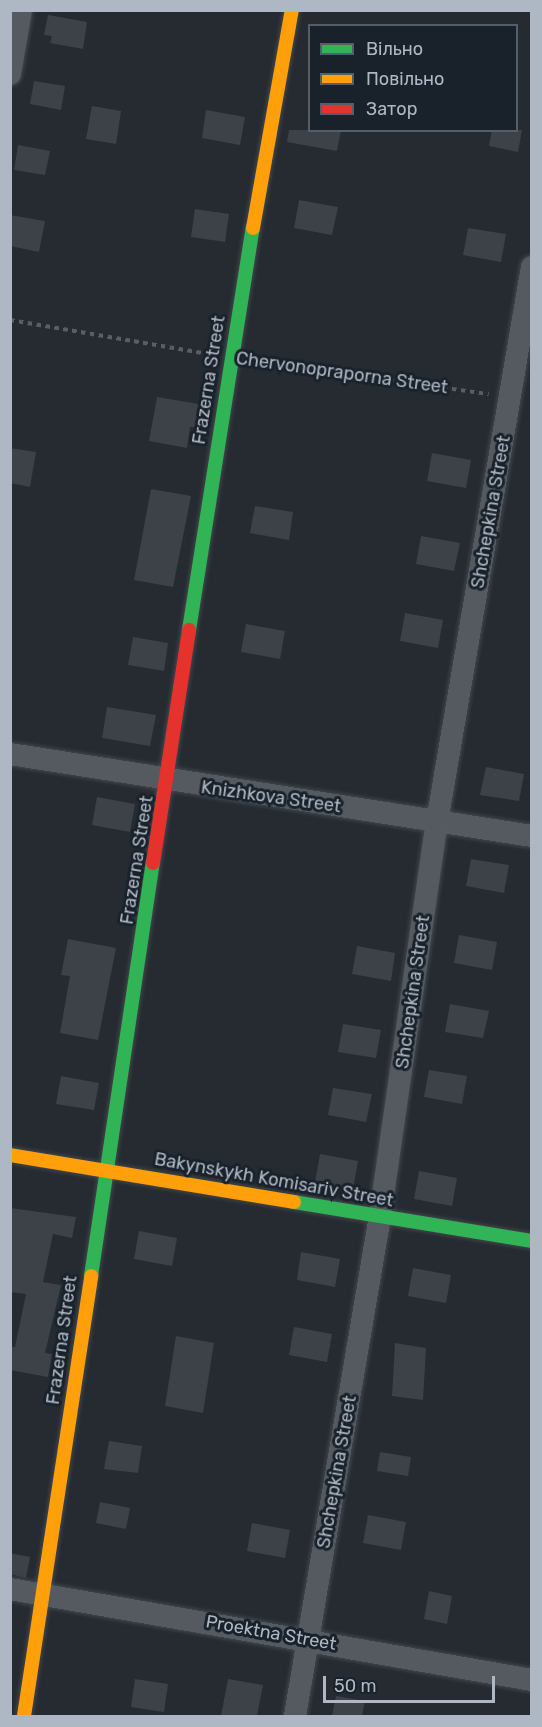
<!DOCTYPE html>
<html>
<head>
<meta charset="utf-8">
<style>
  body { margin:0 }
  #map { position:relative; width:542px; height:1727px; overflow:hidden; background:#252b31; font-family:Rubik,sans-serif }
  div>[style] { position:absolute }
  [style*='--x'] { left:calc(var(--x)*1px); top:calc(var(--y)*1px); width:calc(var(--w)*1px); rotate:calc(var(--a)*1deg) }
  .building>* { inset:0; background:#3d4248 }
  .path>* { height:4px; margin-top:-2px; transform-origin:0; background:repeating-linear-gradient(90deg,#585e63 0 4.5px,transparent 0 9px) }
  .roads { filter:drop-shadow(0 0 2px #42474c) drop-shadow(0 0 2px #42474c) }
  .street>* { height:22px; margin:-11px; padding:0 11px; transform-origin:11px; border-radius:11px; background:#555a60 }
  .fast>* { height:14px; margin:-7px; padding:0 7px; transform-origin:7px; border-radius:7px; background:#30b455 }
  .slow>* { height:14px; margin:-7px; padding:0 7px; transform-origin:7px; border-radius:7px; background:#ff9f0a }
  .jam>* { height:14px; margin:-7px; padding:0 7px; transform-origin:7px; border-radius:7px; background:#e5322d }
  span { translate:-50% -50%; white-space:nowrap; text-align:center; line-height:1.15; -webkit-text-stroke:6px #19222b; paint-order:stroke }
  .street-label { font-size:18px; color:#aeb8c4 }
  .frame { position:absolute; inset:0; border:12px solid #aeb8c4; pointer-events:none }
  .legend { position:absolute; left:308px; top:24px; width:210px; height:108px; box-sizing:border-box; background:#19222b; border:2px solid #555e68; margin:0; padding:8px 10px; list-style:none; font-size:18px; color:#aeb8c4 }
  .legend li { display:flex; align-items:center; gap:12px; height:30px }
  .legend b { width:30px; border:2px solid #555e68 }
  .scale { position:absolute; left:323px; top:1676px; width:172px; height:27px; box-sizing:border-box; border:3px solid #aeb8c4; border-top:0; padding-left:8px; font-size:18px; line-height:21px; white-space:nowrap; color:#aeb8c4; -webkit-text-stroke:4px #19222b; paint-order:stroke }
</style>
</head>
<body>
<div id="map">
  <div class="building">
    <i style="clip-path:polygon(48px 15px,87px 22px,83px 49px,50px 43px,52px 36px,44px 35px)"></i>
    <i style="clip-path:polygon(34px 81px,65px 86px,61px 110px,30px 104px)"></i>
    <i style="clip-path:polygon(92px 106px,121px 111px,116px 144px,86px 139px)"></i>
    <i style="clip-path:polygon(206px 110px,245px 117px,240px 145px,202px 138px)"></i>
    <i style="clip-path:polygon(289px 130px,341px 130px,337px 151px,287px 142px)"></i>
    <i style="clip-path:polygon(492px 130px,522px 130px,518px 152px,489px 146px)"></i>
    <i style="clip-path:polygon(18px 145px,50px 151px,45px 175px,14px 170px)"></i>
    <i style="clip-path:polygon(299px 200px,338px 207px,332px 235px,294px 228px)"></i>
    <i style="clip-path:polygon(195px 209px,229px 214px,225px 242px,191px 237px)"></i>
    <i style="clip-path:polygon(10px 215px,45px 221px,39px 252px,10px 246px)"></i>
    <i style="clip-path:polygon(468px 228px,506px 234px,501px 262px,463px 255px)"></i>
    <i style="clip-path:polygon(157px 397px,205px 405px,201px 428px,190px 427px,187px 448px,149px 441px)"></i>
    <i style="clip-path:polygon(10px 448px,36px 452px,30px 487px,10px 483px)"></i>
    <i style="clip-path:polygon(432px 453px,471px 460px,466px 488px,427px 481px)"></i>
    <i style="clip-path:polygon(151px 489px,191px 496px,173px 587px,134px 580px)"></i>
    <i style="clip-path:polygon(255px 506px,293px 512px,289px 540px,250px 533px)"></i>
    <i style="clip-path:polygon(421px 536px,460px 543px,454px 571px,416px 564px)"></i>
    <i style="clip-path:polygon(405px 613px,443px 620px,438px 648px,400px 641px)"></i>
    <i style="clip-path:polygon(246px 624px,285px 631px,280px 659px,241px 652px)"></i>
    <i style="clip-path:polygon(133px 637px,168px 643px,164px 671px,128px 665px)"></i>
    <i style="clip-path:polygon(107px 707px,156px 715px,150px 746px,102px 738px)"></i>
    <i style="clip-path:polygon(486px 767px,524px 774px,519px 801px,480px 795px)"></i>
    <i style="clip-path:polygon(97px 797px,135px 804px,130px 832px,92px 825px)"></i>
    <i style="clip-path:polygon(471px 859px,509px 865px,504px 893px,466px 886px)"></i>
    <i style="clip-path:polygon(459px 935px,497px 942px,492px 970px,454px 963px)"></i>
    <i style="clip-path:polygon(68px 939px,116px 948px,98px 1040px,60px 1033px,70px 976px,61px 975px)"></i>
    <i style="clip-path:polygon(357px 946px,395px 953px,391px 981px,352px 974px)"></i>
    <i style="clip-path:polygon(450px 1004px,489px 1011px,483px 1038px,445px 1032px)"></i>
    <i style="clip-path:polygon(343px 1024px,381px 1030px,376px 1058px,338px 1052px)"></i>
    <i style="clip-path:polygon(429px 1070px,467px 1076px,462px 1104px,424px 1097px)"></i>
    <i style="clip-path:polygon(61px 1076px,99px 1083px,94px 1110px,56px 1104px)"></i>
    <i style="clip-path:polygon(333px 1088px,372px 1094px,366px 1122px,328px 1115px)"></i>
    <i style="clip-path:polygon(320px 1154px,358px 1161px,353px 1189px,315px 1182px)"></i>
    <i style="clip-path:polygon(419px 1171px,457px 1178px,452px 1206px,414px 1199px)"></i>
    <i style="clip-path:polygon(10px 1208px,76px 1217px,72px 1238px,53px 1234px,43px 1282px,61px 1285px,45px 1353px,52px 1354px,48px 1377px,10px 1370px,10px 1347px,15px 1347px,26px 1294px,10px 1292px)"></i>
    <i style="clip-path:polygon(139px 1231px,177px 1238px,172px 1266px,134px 1259px)"></i>
    <i style="clip-path:polygon(301px 1252px,340px 1259px,335px 1287px,297px 1280px)"></i>
    <i style="clip-path:polygon(413px 1268px,451px 1275px,446px 1303px,408px 1296px)"></i>
    <i style="clip-path:polygon(294px 1327px,332px 1334px,327px 1362px,289px 1355px)"></i>
    <i style="clip-path:polygon(176px 1336px,214px 1343px,203px 1413px,165px 1406px)"></i>
    <i style="clip-path:polygon(395px 1343px,426px 1348px,423px 1400px,392px 1396px)"></i>
    <i style="clip-path:polygon(109px 1441px,142px 1446px,138px 1473px,104px 1469px)"></i>
    <i style="clip-path:polygon(380px 1452px,411px 1457px,408px 1476px,377px 1471px)"></i>
    <i style="clip-path:polygon(100px 1502px,130px 1508px,126px 1529px,96px 1523px)"></i>
    <i style="clip-path:polygon(368px 1515px,406px 1522px,401px 1550px,363px 1543px)"></i>
    <i style="clip-path:polygon(252px 1523px,290px 1530px,285px 1558px,247px 1551px)"></i>
    <i style="clip-path:polygon(10px 1553px,30px 1557px,26px 1578px,10px 1574px)"></i>
    <i style="clip-path:polygon(429px 1591px,452px 1596px,447px 1624px,424px 1619px)"></i>
    <i style="clip-path:polygon(135px 1679px,168px 1684px,164px 1712px,131px 1707px)"></i>
    <i style="clip-path:polygon(228px 1679px,263px 1685px,257px 1716px,221px 1716px)"></i>
    <i style="clip-path:polygon(336px 1696px,365px 1701px,362px 1716px,332px 1716px)"></i>
  </div>
  <div class="path">
    <i style="--x:10;--y:320;--w:197;--a:9.7"></i>
    <i style="--x:256;--y:361;--w:235;--a:8.1"></i>
  </div>
  <div class="roads">
    <div class="street">
      <i style="--x:10;--y:74;--w:65;--a:-80.2"></i>
      <i style="--x:10;--y:754;--w:528;--a:8.93"></i>
      <i style="--x:10;--y:1589;--w:530;--a:9.89"></i>
      <i style="--x:295;--y:1716;--w:507;--a:-80.35"></i>
      <i style="--x:380;--y:1216;--w:398;--a:-81.8"></i>
      <i style="--x:437;--y:822;--w:563;--a:-80.29"></i>
    </div>
    <div class="fast">
      <i style="--x:189;--y:630;--w:407;--a:-81"></i>
      <i style="--x:294;--y:1202;--w:241;--a:9.3"></i>
      <i style="--x:91;--y:1276;--w:418;--a:-81.5"></i>
    </div>
    <div class="slow">
      <i style="--x:253;--y:228;--w:221;--a:-79.9"></i>
      <i style="--x:10;--y:1155;--w:288;--a:9.4"></i>
      <i style="--x:24;--y:1716;--w:445;--a:-81.3"></i>
    </div>
    <div class="jam">
      <i style="--x:153;--y:863;--w:236;--a:-81.2"></i>
    </div>
  </div>
  <div class="street-label">
    <span style="left:342px;top:373px;rotate:8deg">Chervonopraporna Street</span>
    <span style="left:209px;top:380px;rotate:-81deg">Frazerna Street</span>
    <span style="left:491px;top:512px;rotate:-80deg">Shchepkina Street</span>
    <span style="left:271px;top:797px;rotate:8deg">Knizhkova Street</span>
    <span style="left:137px;top:860px;rotate:-81deg">Frazerna Street</span>
    <span style="left:413px;top:992px;rotate:-82deg">Shchepkina Street</span>
    <span style="left:274px;top:1180px;rotate:10deg">Bakynskykh Komisariv Street</span>
    <span style="left:62px;top:1340px;rotate:-82deg">Frazerna Street</span>
    <span style="left:337px;top:1472px;rotate:-80deg">Shchepkina Street</span>
    <span style="left:271px;top:1633px;rotate:10deg">Proektna Street</span>
  </div>
  <div class="frame"></div>
  <ul class="legend">
  <li><b style="height:8px;background:#30b455"></b>Вільно</li>
  <li><b style="height:8px;background:#ff9f0a"></b>Повільно</li>
  <li><b style="height:8px;background:#e5322d"></b>Затор</li>
  </ul>
  <div class="scale">50 m</div>
</div>
</body>
</html>
